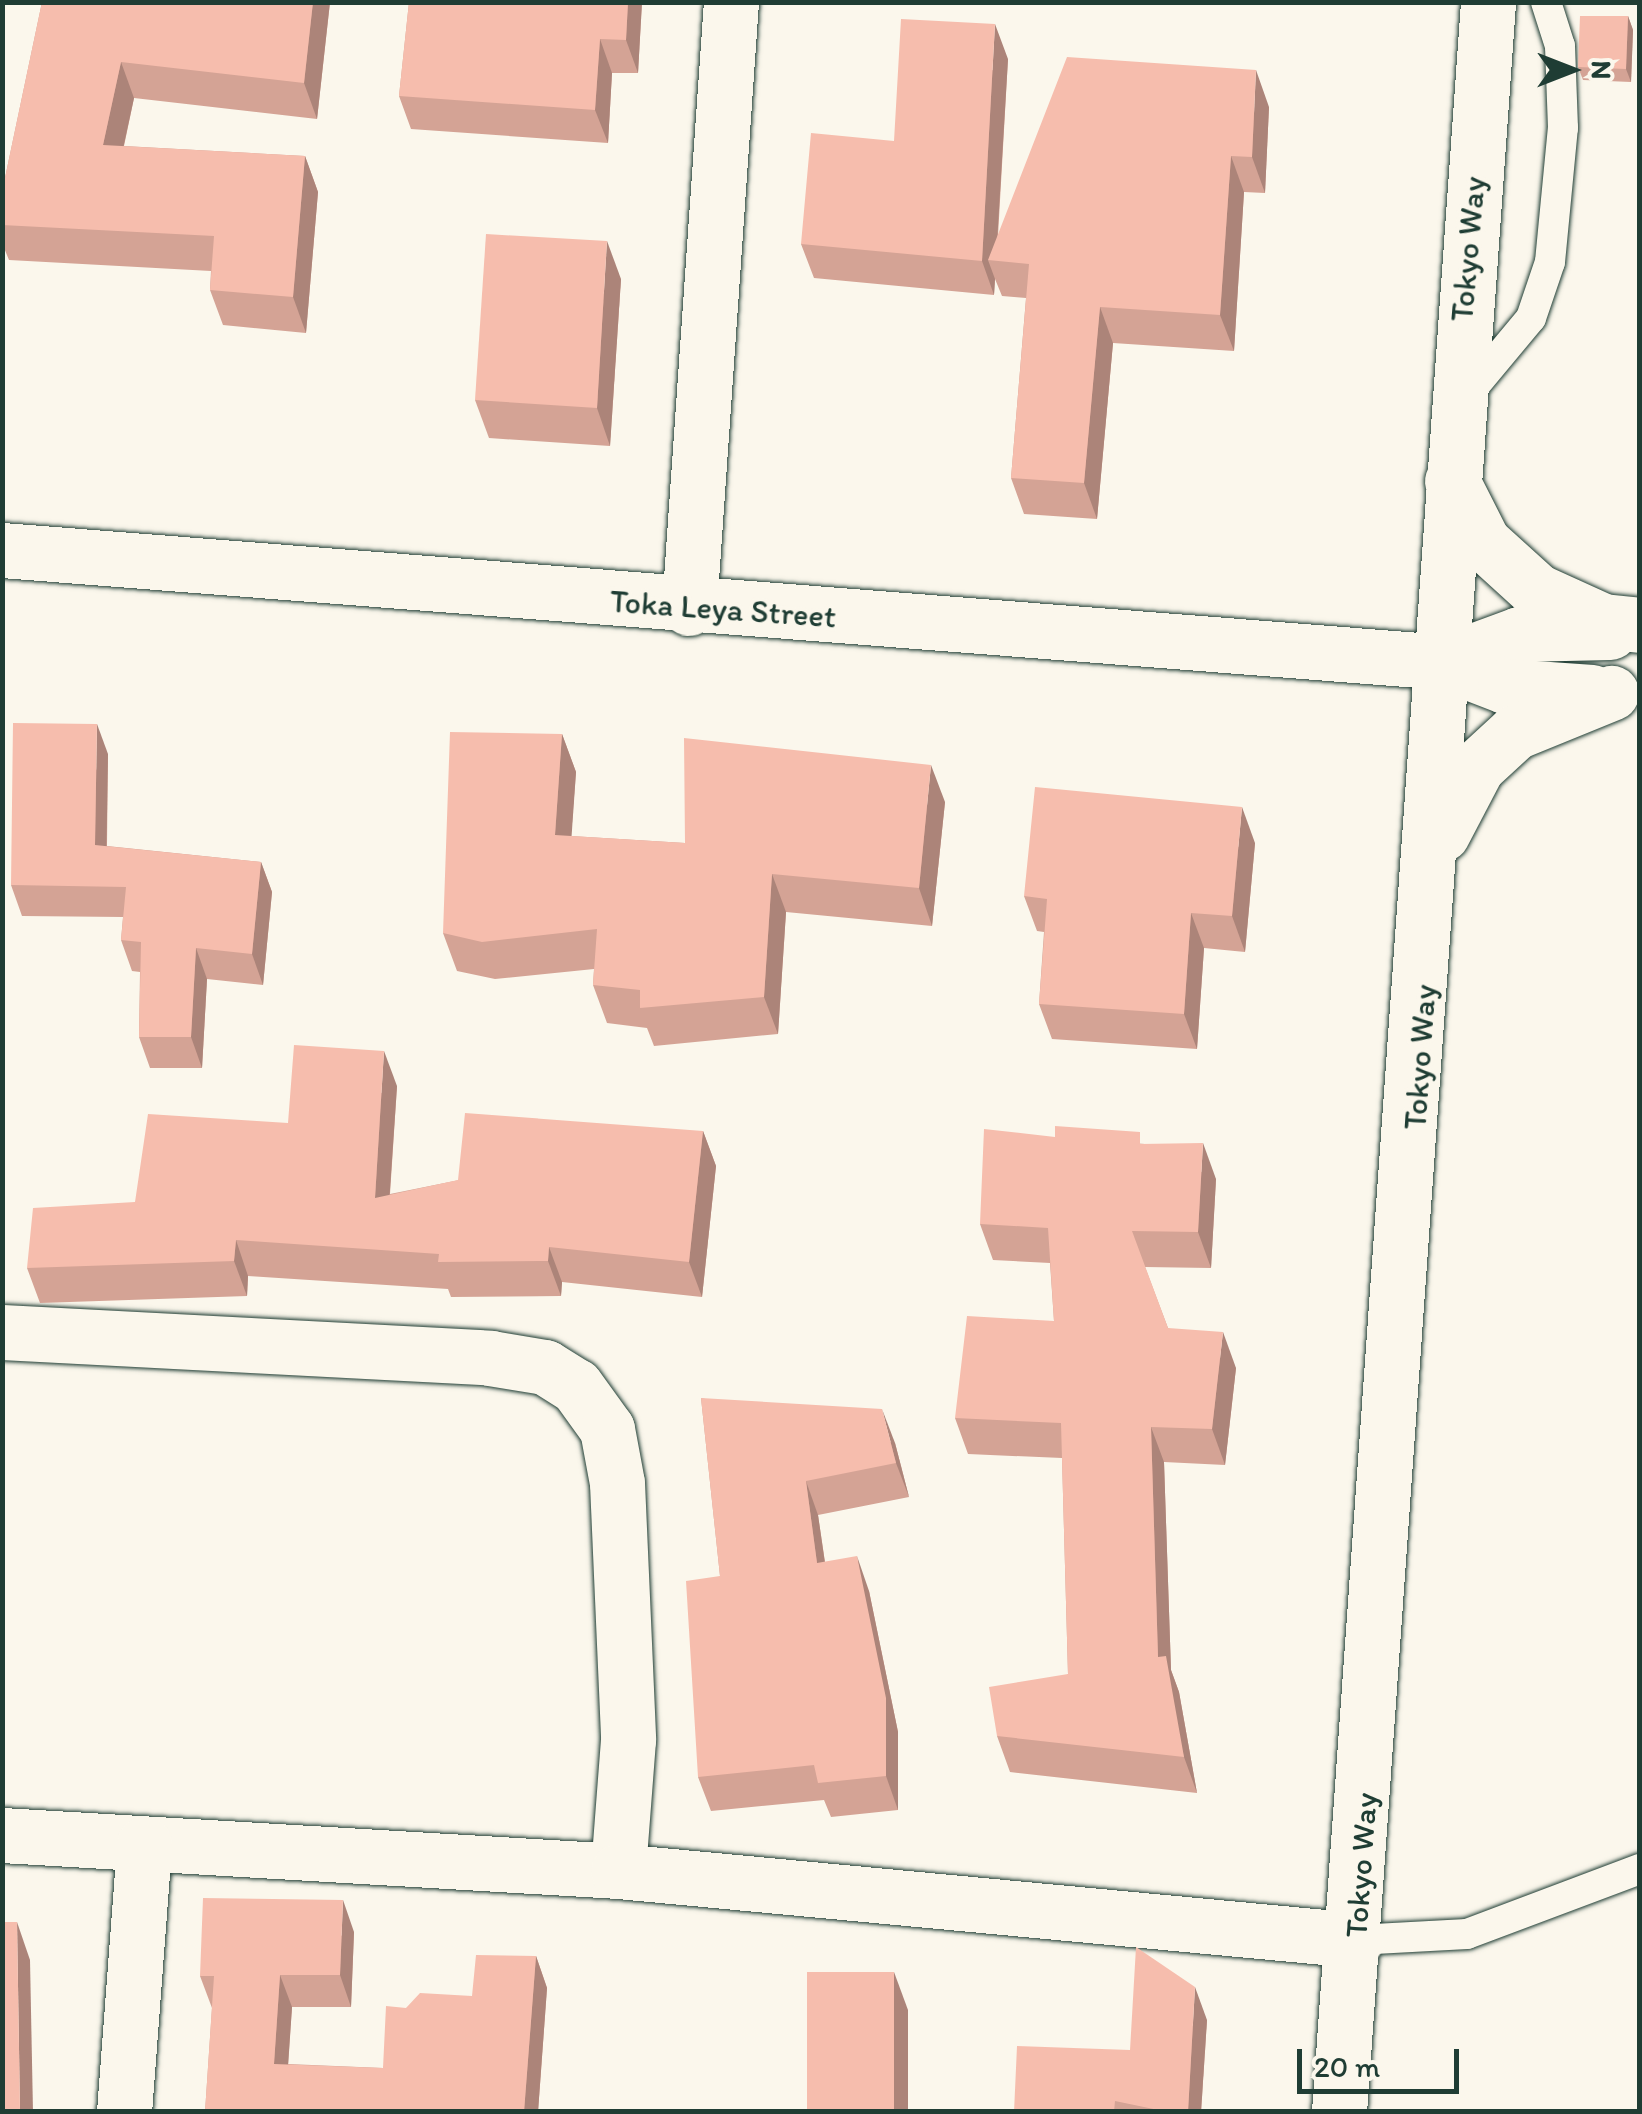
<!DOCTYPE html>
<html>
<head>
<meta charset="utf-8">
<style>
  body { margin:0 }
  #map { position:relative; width:1642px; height:2114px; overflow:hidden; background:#fbf7ec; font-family:Itim,sans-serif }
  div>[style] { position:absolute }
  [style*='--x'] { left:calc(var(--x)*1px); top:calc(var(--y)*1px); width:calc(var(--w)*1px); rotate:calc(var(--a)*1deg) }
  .roads { filter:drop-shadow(0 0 2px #1f3d34) drop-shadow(0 0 2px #1f3d34) }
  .lane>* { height:30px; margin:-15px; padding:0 15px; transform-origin:15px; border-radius:15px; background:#fbf7ec }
  .street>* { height:55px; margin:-27.5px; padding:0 27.5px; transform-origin:27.5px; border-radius:27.5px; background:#fbf7ec }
  .secondary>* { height:55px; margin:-27.5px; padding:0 27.5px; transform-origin:27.5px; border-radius:27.5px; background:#fbf7ec }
  .wall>* { inset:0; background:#d4a395 }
  .shaded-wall>* { inset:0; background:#ac8479 }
  .building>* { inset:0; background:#f6bdad }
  span { translate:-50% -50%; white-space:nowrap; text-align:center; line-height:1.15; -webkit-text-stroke:8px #fbf7ec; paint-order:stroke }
  .street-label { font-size:32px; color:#1f3d34 }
  .frame { position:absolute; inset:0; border:5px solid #1f3d34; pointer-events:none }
  .north { position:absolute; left:1522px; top:20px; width:100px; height:100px; -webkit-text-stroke:8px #fbf7ec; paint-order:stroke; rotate:90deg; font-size:28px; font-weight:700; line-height:40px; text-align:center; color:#1f3d34 }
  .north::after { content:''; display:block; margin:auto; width:35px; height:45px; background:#1f3d34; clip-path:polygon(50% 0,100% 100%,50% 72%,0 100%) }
  .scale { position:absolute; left:1297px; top:2049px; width:162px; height:45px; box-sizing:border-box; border:5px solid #1f3d34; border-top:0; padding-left:12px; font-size:30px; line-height:35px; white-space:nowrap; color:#1f3d34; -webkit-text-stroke:8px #fbf7ec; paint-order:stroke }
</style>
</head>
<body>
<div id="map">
  <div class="roads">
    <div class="lane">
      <i style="--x:1461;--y:402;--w:109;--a:-50.2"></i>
      <i style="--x:1531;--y:318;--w:59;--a:-71.3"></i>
      <i style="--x:1550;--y:262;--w:135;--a:-84.5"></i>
      <i style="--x:1563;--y:128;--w:82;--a:-92.1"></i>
      <i style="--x:1560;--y:46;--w:46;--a:-107.7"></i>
      <i style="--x:1356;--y:1940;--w:111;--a:-3.1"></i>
      <i style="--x:1467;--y:1934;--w:185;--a:-20.6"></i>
    </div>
    <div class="street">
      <i style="--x:2;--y:550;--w:1445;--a:4.44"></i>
      <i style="--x:689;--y:608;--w:607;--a:-86.04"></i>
      <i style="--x:2;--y:1332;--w:489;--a:3"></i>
      <i style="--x:490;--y:1358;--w:56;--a:9.3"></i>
      <i style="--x:545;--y:1367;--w:36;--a:32"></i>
      <i style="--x:576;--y:1386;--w:53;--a:54.2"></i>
      <i style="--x:607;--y:1429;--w:55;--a:79.5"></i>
      <i style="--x:617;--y:1483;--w:257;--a:87.5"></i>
      <i style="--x:628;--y:1740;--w:131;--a:94.4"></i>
      <i style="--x:2;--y:1835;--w:617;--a:3.34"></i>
      <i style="--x:618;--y:1871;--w:741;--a:5.34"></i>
      <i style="--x:124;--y:2112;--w:269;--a:-85.7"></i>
    </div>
    <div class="secondary">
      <i style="--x:1452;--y:481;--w:68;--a:63.1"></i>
      <i style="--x:1483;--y:542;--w:73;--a:42.2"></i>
      <i style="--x:1537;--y:591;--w:72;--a:24.4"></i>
      <i style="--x:1603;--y:621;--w:37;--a:6"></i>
      <i style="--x:1443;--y:662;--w:81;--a:-20.2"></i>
      <i style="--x:1519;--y:634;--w:91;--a:-1.3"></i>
      <i style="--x:1443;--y:662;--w:66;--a:21.2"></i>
      <i style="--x:1505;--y:686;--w:87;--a:3.9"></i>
      <i style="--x:1442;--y:834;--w:76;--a:-62.4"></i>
      <i style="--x:1477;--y:767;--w:52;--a:-42.6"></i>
      <i style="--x:1515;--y:732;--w:104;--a:-22.1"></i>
      <i style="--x:1339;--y:2112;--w:2115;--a:-85.96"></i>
    </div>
  </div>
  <div class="wall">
    <i style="clip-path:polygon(42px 2px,330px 2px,317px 119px,134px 98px,124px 146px,305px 156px,318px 192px,306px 333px,223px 325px,210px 290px,211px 271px,9px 260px,2px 243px,2px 192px)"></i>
    <i style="clip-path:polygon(409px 2px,642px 2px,638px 73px,612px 73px,608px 143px,411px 129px,399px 96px)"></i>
    <i style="clip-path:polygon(1628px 16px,1633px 30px,1631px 82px,1583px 80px,1578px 67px)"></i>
    <i style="clip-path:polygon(1008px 59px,998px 236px,1269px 107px,1265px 193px,1244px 192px,1234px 351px,1113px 343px,1097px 519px,1024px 514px,1011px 478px,1026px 298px,1002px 296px,995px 279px,994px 295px,814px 278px,801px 244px,894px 141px)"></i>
    <i style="clip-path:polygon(621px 279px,610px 446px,489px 438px,475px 400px)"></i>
    <i style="clip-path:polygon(562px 734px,576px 772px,571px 836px,685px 843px,945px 802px,932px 926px,786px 912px,778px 1034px,654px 1046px,647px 1028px,607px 1023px,593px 985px,594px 969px,495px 979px,457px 971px,443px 933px)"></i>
    <i style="clip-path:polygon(108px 754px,107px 846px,261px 862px,272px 892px,263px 985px,207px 979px,202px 1068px,150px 1068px,139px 1037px,140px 972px,132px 971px,121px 940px,123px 917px,22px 916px,11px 885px)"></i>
    <i style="clip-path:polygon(1255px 843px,1245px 952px,1204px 948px,1197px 1049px,1052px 1039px,1039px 1004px,1044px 932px,1037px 931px,1024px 896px)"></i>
    <i style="clip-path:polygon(397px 1086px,390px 1194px,703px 1131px,716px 1166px,702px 1297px,562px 1282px,561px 1296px,451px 1297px,448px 1289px,248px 1276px,247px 1296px,40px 1303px,27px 1268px,135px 1202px)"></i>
    <i style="clip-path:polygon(1055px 1137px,1145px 1144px,1216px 1179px,1211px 1268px,1145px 1267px,1168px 1328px,1236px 1368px,1225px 1465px,1164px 1462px,1171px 1670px,1179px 1692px,1197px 1793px,1010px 1772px,997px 1736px,1068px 1674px,1062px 1458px,968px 1454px,955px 1418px,1054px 1321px,1050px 1263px,993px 1260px,980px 1224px)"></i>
    <i style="clip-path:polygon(701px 1398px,895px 1443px,909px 1497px,818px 1515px,825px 1562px,869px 1591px,898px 1732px,898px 1810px,831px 1817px,824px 1800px,711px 1811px,698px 1777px,720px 1576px)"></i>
    <i style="clip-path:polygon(354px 1932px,351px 2007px,292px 2007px,288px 2064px,383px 2068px,406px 2008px,472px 1996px,536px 1956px,547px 1988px,538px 2112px,205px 2112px,212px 2008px,200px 1976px)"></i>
    <i style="clip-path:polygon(1207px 2020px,1201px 2112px,1014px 2112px,1130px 2050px)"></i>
  </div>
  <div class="shaded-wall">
    <i style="clip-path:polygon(313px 2px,330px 2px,317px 119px,304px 83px)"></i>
    <i style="clip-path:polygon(628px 2px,642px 2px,638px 73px,626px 40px)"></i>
    <i style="clip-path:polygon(1628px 16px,1633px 30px,1631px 82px,1626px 69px)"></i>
    <i style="clip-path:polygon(995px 24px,1008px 59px,996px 260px,988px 260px,995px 279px,994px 295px,982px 261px)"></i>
    <i style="clip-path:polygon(600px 39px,612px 73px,608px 143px,595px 110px)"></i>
    <i style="clip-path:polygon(121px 62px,134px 98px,116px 181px,103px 145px)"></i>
    <i style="clip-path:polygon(1256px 70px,1269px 107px,1265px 193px,1252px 157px)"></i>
    <i style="clip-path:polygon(305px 156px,318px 192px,306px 333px,293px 297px)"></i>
    <i style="clip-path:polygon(1231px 156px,1244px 192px,1234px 351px,1220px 315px)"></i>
    <i style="clip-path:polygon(607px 241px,621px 279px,610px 446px,597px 408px)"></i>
    <i style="clip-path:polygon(1100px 307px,1113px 343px,1097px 519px,1084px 483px)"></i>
    <i style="clip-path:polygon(97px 724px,108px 754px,106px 876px,95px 845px)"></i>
    <i style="clip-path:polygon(562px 734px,576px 772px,569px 873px,555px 835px)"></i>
    <i style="clip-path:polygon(931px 765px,945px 802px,932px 926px,919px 888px)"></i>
    <i style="clip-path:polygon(1242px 807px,1255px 843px,1245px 952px,1232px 916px)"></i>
    <i style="clip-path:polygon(261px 862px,272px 892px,263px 985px,252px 954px)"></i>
    <i style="clip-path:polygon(772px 874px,786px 912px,778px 1034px,764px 997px)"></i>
    <i style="clip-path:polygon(1191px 913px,1204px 948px,1197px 1049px,1184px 1014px)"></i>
    <i style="clip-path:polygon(196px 948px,207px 979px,202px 1068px,191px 1037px)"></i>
    <i style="clip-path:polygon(384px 1051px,397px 1086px,387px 1233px,375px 1198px)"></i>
    <i style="clip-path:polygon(703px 1131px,716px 1166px,702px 1297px,689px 1262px)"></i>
    <i style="clip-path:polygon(1203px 1143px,1216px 1179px,1211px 1268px,1198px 1232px)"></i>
    <i style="clip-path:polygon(236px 1240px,248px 1276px,247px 1296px,234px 1261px)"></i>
    <i style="clip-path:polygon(549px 1247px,562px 1282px,561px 1296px,548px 1261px)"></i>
    <i style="clip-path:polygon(1223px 1332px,1236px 1368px,1225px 1465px,1212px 1429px)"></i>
    <i style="clip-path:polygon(882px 1409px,895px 1443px,909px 1497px,896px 1463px)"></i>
    <i style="clip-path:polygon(1151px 1427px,1164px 1462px,1171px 1670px,1179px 1692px,1197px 1793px,1184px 1757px,1158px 1657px)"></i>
    <i style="clip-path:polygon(806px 1481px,818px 1515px,830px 1598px,817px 1563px)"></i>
    <i style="clip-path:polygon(857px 1556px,869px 1591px,898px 1732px,898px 1810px,886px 1776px)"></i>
    <i style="clip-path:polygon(343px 1900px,354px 1932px,351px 2007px,340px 1975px)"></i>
    <i style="clip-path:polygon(17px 1922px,30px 1960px,33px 2112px,20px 2112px)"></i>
    <i style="clip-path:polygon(536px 1956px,547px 1988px,538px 2112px,524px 2112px)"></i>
    <i style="clip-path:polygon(894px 1972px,908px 2010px,908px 2112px,894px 2112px)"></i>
    <i style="clip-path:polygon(280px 1975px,292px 2007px,286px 2096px,274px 2064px)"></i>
    <i style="clip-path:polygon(1195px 1987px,1207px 2020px,1201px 2112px,1188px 2112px)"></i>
  </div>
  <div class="building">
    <i style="clip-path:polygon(42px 2px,313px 2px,304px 83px,121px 62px,103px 145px,305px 156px,293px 297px,210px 290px,214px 236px,2px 225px,2px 192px)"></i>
    <i style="clip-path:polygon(409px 2px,628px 2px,626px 40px,600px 39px,595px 110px,399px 96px)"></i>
    <i style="clip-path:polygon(1580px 16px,1628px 16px,1626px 69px,1578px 67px)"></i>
    <i style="clip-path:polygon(901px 19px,995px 24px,982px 261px,801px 244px,811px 133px,894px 141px)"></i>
    <i style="clip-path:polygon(1067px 57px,1256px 70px,1252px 157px,1231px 156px,1220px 315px,1100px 307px,1084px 483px,1011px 478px,1029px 264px,988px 260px)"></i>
    <i style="clip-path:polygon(486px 234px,607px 241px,597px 408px,475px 400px)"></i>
    <i style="clip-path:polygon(13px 723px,97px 724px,95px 845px,261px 862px,252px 954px,196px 948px,191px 1037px,139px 1037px,141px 942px,121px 940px,126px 887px,11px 885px)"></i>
    <i style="clip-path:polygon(450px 732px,562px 734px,555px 835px,685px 843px,684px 738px,931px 765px,919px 888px,772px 874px,764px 997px,640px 1008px,640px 990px,593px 985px,597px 929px,482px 942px,443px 933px)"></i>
    <i style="clip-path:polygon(1035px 787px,1242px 807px,1232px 916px,1191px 913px,1184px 1014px,1039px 1004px,1047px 899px,1024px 896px)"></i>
    <i style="clip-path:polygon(294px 1045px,384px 1051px,375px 1198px,458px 1180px,465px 1113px,703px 1131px,689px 1262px,549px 1247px,548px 1261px,438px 1262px,439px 1254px,236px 1240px,234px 1261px,27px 1268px,33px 1208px,135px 1202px,148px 1114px,288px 1123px)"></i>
    <i style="clip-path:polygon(1055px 1126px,1140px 1132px,1140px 1144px,1203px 1143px,1198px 1232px,1132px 1231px,1168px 1328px,1223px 1332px,1212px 1429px,1151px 1427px,1158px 1657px,1166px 1656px,1184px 1757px,997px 1736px,989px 1687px,1068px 1674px,1061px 1423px,955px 1418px,967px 1316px,1054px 1321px,1048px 1228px,980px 1224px,984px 1129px,1055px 1137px)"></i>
    <i style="clip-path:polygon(701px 1398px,882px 1409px,896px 1463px,806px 1481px,817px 1563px,857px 1556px,886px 1698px,886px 1776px,818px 1783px,814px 1765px,698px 1777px,686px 1581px,720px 1576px)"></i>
    <i style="clip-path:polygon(203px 1898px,343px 1900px,340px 1975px,280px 1975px,274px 2064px,383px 2068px,386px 2006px,406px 2008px,420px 1993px,472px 1996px,476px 1955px,536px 1956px,524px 2112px,205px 2112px,214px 1976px,200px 1976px)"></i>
    <i style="clip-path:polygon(2px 1922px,17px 1922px,20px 2112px,2px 2112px)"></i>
    <i style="clip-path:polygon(1136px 1947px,1195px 1987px,1188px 2112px,1168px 2112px,1115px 2101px,1114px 2112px,1014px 2112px,1017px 2046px,1130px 2050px)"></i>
    <i style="clip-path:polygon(807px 1972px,894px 1972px,894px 2112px,807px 2112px)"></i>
  </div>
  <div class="street-label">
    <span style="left:1468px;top:249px;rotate:-85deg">Tokyo Way</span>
    <span style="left:723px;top:609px;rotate:4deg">Toka Leya Street</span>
    <span style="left:1420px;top:1057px;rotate:-86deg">Tokyo Way</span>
    <span style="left:1361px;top:1865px;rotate:-86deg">Tokyo Way</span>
  </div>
  <div class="frame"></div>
  <div class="north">N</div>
  <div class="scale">20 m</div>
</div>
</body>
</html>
